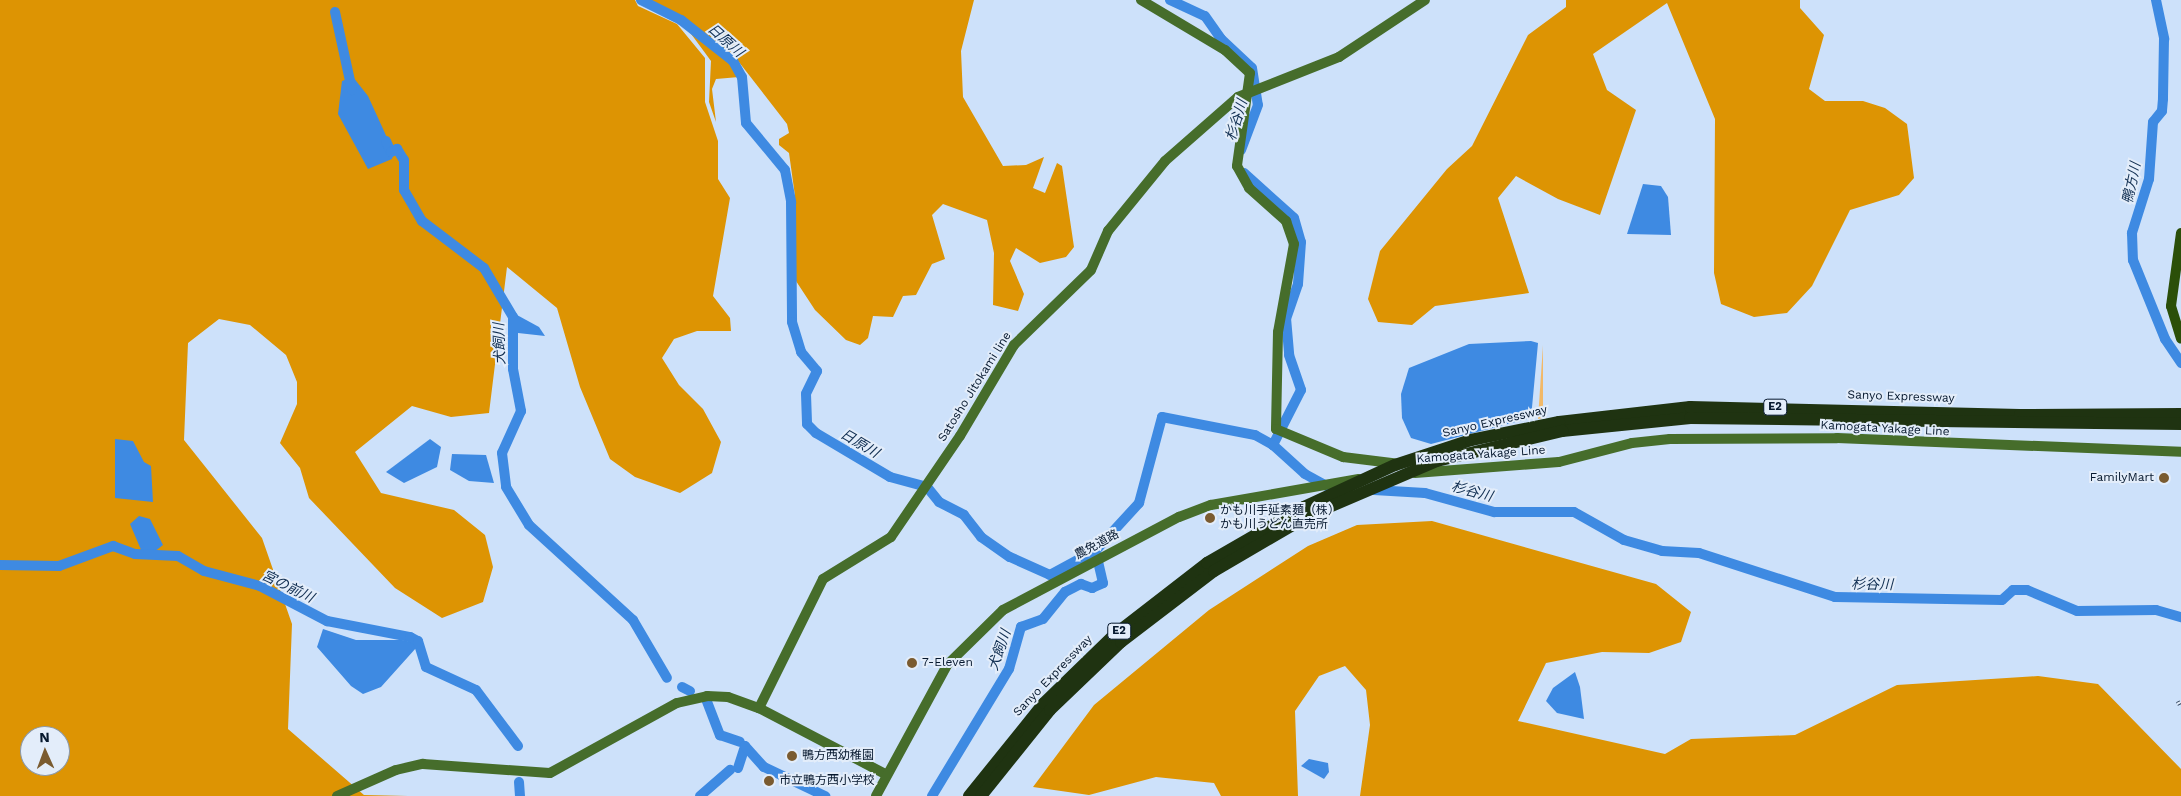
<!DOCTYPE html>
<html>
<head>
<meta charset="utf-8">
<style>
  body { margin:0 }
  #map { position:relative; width:2181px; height:796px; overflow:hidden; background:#cde1fa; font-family:"Work Sans","Noto Sans JP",sans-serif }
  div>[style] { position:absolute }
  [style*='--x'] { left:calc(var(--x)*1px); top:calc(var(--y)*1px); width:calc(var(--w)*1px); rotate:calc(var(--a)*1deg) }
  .green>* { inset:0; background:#f2b968 }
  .forest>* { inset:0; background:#dd9403 }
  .water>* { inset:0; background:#3e8ae2 }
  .river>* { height:10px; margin:-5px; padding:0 5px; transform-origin:5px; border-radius:5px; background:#3e8ae2 }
  .secondary>* { height:10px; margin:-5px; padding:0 5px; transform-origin:5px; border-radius:5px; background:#466d2b }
  .primary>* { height:10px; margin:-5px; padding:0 5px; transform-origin:5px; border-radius:5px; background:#2b4f09 }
  .highway>* { height:12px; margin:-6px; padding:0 6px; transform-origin:6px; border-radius:6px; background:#1f3311 }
  .rail>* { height:4px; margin-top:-2px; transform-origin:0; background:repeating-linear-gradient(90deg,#e3edfa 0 5.5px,#304259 0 11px); box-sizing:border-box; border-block:1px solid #304259 }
  .highway-bridge>* { height:12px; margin:-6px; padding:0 6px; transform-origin:6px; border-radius:6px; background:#1f3311 }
  .dots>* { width:14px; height:14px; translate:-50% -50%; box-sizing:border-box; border:2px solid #e3edfa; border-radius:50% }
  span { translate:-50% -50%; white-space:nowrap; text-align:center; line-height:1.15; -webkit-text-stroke:4px #e3edfa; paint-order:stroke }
  .shield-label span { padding:1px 4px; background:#e3edfa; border:1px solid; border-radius:4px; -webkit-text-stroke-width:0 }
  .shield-label { font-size:11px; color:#06182e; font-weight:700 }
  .street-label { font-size:12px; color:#06182e }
  .poi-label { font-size:12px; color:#06182e }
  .right { translate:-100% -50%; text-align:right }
  .left { translate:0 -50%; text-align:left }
  .water-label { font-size:14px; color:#102e51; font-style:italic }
  .north { position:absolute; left:20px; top:726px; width:50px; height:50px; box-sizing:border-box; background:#e3edfa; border:1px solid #8b98a8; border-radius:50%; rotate:358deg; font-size:14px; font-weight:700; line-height:20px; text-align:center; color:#06182e }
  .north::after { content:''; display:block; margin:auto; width:18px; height:22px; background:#7a5b30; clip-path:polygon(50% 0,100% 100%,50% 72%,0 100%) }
</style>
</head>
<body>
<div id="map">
  <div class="green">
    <i style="clip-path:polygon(1543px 345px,1543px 418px,1538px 419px)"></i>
  </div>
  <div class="forest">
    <i style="clip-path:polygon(evenodd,0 0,635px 0,638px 6px,677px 24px,705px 58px,705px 102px,718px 141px,718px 179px,730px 198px,713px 296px,730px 318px,731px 331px,697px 331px,674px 339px,662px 358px,679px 385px,703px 409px,721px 442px,712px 473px,680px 493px,635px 477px,610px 459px,580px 387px,557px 308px,507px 267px,489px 413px,451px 417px,412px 406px,355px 452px,381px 493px,454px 510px,485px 535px,493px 567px,483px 602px,442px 618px,395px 588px,309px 498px,300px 468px,280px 443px,297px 404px,297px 382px,286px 355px,250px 325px,219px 319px,188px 343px,184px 440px,262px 538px,292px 624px,288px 729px,364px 795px,408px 796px,0 796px,0 0,30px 736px,60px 736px,60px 766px,30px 766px,30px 736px)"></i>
    <i style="clip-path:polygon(644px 0,974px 0,961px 51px,963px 97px,1003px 166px,1026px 165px,1044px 157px,1033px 188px,1045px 193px,1057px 163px,1062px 166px,1074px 247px,1066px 257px,1040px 263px,1016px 248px,1010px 261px,1024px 294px,1018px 311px,993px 305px,994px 253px,987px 220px,943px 204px,932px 215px,945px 259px,932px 264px,916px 295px,903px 296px,893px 317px,873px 316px,868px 338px,860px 345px,846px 340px,815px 310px,796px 281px,795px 196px,789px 153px,779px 145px,779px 139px,789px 133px,787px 124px,735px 57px,683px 18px)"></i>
    <i style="clip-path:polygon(1566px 0,1800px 0,1800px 8px,1824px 35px,1809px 89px,1825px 101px,1863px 101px,1885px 108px,1907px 124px,1914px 178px,1899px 195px,1850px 210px,1812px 286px,1787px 313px,1754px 317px,1721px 304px,1714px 273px,1715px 119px,1667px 3px,1593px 54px,1607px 90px,1636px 110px,1600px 215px,1558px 199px,1516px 176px,1498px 198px,1529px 293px,1435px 306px,1412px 325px,1378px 322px,1368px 299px,1380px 251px,1447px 169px,1472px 146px,1528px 35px,1566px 7px)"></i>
    <i style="clip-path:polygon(686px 27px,722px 52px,739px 77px,716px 79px,712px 89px,716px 122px,709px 102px,711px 61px)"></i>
    <i style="clip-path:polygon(1432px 521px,1656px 584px,1691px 612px,1681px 642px,1649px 653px,1602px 652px,1546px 663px,1518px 721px,1665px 754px,1691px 739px,1795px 735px,1897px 685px,2038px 676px,2098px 684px,2181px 769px,2181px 796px,1360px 796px,1370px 725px,1366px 690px,1345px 666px,1319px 676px,1295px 711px,1298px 796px,1221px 796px,1214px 783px,1156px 777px,1089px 795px,1033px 787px,1094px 705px,1209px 610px,1308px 546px,1357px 525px)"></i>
  </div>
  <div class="water">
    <i style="clip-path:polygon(353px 77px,368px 96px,394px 153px,392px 159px,368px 169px,338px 114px,342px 81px)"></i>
    <i style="clip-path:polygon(1643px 184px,1661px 186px,1668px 197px,1671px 235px,1627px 234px)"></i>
    <i style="clip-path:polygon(517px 315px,539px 327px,545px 336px,509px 332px)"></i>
    <i style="clip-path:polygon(1531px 341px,1538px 343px,1531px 418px,1431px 444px,1411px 438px,1402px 418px,1401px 394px,1409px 368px,1469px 344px)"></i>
    <i style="clip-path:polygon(115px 439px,133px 441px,144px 462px,151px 466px,153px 502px,115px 498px)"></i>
    <i style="clip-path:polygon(430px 439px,441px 447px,437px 467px,404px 483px,386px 472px)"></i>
    <i style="clip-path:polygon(452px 454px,486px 455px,494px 483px,469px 481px,450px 470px)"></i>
    <i style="clip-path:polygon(139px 516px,150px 519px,163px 545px,145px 559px,130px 524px)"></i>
    <i style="clip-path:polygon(323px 629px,356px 640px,402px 640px,416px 643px,416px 648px,381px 687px,363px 694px,351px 686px,317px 647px)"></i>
    <i style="clip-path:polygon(1575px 672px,1580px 687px,1584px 719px,1557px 713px,1546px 701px,1553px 688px)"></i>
    <i style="clip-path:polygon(1309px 759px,1328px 763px,1329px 772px,1324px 779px,1301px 766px)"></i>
  </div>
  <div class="river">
    <i style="--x:641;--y:0;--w:45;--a:26.6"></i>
    <i style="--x:681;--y:20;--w:66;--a:38.3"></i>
    <i style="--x:733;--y:61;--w:18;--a:61"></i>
    <i style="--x:742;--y:77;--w:46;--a:85"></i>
    <i style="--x:746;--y:123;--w:61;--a:50.3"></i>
    <i style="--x:785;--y:170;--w:33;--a:79"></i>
    <i style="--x:791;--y:202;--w:120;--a:89.5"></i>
    <i style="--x:792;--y:322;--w:31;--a:73"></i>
    <i style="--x:801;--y:352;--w:25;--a:50"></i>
    <i style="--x:817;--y:371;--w:25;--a:116"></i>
    <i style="--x:806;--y:394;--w:30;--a:88"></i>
    <i style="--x:807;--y:424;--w:13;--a:45"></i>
    <i style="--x:816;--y:433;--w:86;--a:30.7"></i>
    <i style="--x:890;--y:477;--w:38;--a:15"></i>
    <i style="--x:927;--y:487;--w:19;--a:51"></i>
    <i style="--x:939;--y:502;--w:28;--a:27"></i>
    <i style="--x:964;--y:515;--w:28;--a:52"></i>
    <i style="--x:981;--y:537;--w:35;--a:35"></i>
    <i style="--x:1010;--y:557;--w:44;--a:24.2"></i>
    <i style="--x:1050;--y:575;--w:52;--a:-28.5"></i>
    <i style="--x:1096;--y:550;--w:64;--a:-47.5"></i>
    <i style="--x:1139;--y:503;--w:89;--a:-75"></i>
    <i style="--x:1162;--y:417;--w:95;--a:11"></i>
    <i style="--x:1255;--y:435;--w:21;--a:29"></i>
    <i style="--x:1170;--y:0;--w:38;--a:25"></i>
    <i style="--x:1205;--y:16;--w:28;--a:55"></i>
    <i style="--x:1221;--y:39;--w:42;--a:43.1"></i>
    <i style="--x:1252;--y:68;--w:37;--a:81"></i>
    <i style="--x:1258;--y:105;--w:48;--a:110.7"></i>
    <i style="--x:2156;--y:0;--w:40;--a:78"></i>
    <i style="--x:2164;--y:39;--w:60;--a:91"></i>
    <i style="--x:2163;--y:99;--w:12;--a:95"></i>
    <i style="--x:2162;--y:111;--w:14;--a:129"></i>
    <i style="--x:2153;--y:122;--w:57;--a:94"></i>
    <i style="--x:2149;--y:179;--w:57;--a:107.5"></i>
    <i style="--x:2132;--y:233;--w:27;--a:88"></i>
    <i style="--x:2133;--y:260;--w:85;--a:67.9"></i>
    <i style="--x:2165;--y:339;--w:29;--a:56"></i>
    <i style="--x:335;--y:12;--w:80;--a:77.7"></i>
    <i style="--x:386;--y:141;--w:12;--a:66"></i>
    <i style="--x:391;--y:152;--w:7;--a:-27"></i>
    <i style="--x:397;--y:149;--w:13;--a:58"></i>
    <i style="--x:404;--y:160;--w:30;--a:90"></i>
    <i style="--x:404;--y:190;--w:36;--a:60"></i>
    <i style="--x:422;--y:221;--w:78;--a:37.2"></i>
    <i style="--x:484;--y:268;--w:57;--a:59.4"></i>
    <i style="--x:513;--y:317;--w:52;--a:90"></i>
    <i style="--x:513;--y:369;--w:43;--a:79.2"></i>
    <i style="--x:521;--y:411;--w:46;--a:114.3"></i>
    <i style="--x:502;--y:453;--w:34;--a:83"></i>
    <i style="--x:506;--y:487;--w:44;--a:58.8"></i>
    <i style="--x:529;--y:525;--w:141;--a:42.4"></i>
    <i style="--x:633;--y:620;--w:67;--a:59.6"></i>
    <i style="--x:1244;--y:173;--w:67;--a:42"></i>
    <i style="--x:1294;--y:218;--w:25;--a:74"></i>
    <i style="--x:1301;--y:242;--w:42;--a:94.1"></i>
    <i style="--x:1298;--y:284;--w:36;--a:109"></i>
    <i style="--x:1286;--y:318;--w:37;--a:85"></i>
    <i style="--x:1289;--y:355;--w:37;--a:71"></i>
    <i style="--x:1301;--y:390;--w:62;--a:117"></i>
    <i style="--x:1273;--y:445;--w:43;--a:42.2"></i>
    <i style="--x:1305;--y:474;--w:25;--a:29"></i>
    <i style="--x:1374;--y:490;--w:51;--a:3.4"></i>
    <i style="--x:1425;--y:493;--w:72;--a:15.4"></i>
    <i style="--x:1494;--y:512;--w:80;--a:0"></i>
    <i style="--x:1574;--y:512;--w:57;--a:29.2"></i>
    <i style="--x:1624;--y:540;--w:40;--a:16"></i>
    <i style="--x:1662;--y:551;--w:37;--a:3"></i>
    <i style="--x:1699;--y:553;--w:143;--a:17.9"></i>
    <i style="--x:1835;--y:597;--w:167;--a:1"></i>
    <i style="--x:2002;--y:600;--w:15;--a:-42"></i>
    <i style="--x:2013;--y:590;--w:14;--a:0"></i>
    <i style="--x:2027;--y:590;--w:54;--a:22.8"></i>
    <i style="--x:2077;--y:611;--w:79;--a:-0.7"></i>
    <i style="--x:2156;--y:610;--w:26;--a:16"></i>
    <i style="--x:0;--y:565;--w:59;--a:1"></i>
    <i style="--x:59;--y:566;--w:58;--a:-20.3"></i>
    <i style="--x:113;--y:546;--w:23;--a:20"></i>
    <i style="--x:135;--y:554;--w:43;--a:2.7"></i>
    <i style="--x:178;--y:556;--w:30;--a:30"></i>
    <i style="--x:204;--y:571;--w:58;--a:15"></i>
    <i style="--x:260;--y:586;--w:76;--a:27.6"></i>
    <i style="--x:327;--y:621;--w:85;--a:10.9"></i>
    <i style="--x:410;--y:637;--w:9;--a:27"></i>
    <i style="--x:418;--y:641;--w:27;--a:73"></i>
    <i style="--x:426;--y:667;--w:55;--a:24.7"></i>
    <i style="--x:476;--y:690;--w:70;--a:53.1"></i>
    <i style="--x:682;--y:687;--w:9;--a:27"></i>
    <i style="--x:706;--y:699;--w:39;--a:69"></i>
    <i style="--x:720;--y:735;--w:21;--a:19"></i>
    <i style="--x:738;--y:768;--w:23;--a:-72"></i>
    <i style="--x:745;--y:746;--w:28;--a:48"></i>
    <i style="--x:764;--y:767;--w:68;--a:25.4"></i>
    <i style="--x:519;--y:782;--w:14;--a:86"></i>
    <i style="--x:700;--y:796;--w:40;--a:-41"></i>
    <i style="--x:932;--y:796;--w:149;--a:-58.8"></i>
    <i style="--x:1009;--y:669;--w:44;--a:-74.1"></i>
    <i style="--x:1021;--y:627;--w:23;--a:-20"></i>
    <i style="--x:1043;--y:619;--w:35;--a:-51"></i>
    <i style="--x:1065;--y:592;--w:18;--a:-27"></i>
    <i style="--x:1081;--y:584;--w:12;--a:20"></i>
    <i style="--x:1092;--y:588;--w:12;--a:-24"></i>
    <i style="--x:1103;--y:583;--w:31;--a:-103"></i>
  </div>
  <div class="secondary">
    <i style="--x:1141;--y:0;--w:98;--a:30.8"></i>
    <i style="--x:1225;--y:50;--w:34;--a:43"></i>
    <i style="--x:1250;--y:73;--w:94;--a:98"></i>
    <i style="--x:1237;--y:166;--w:25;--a:61"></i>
    <i style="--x:1249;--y:188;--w:50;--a:41.7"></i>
    <i style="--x:1286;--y:221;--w:24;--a:71"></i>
    <i style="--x:1294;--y:244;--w:89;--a:100.3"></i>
    <i style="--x:1278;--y:332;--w:97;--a:91.2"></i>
    <i style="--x:1276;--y:429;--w:73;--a:22.7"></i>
    <i style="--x:1343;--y:457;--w:57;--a:7"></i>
    <i style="--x:1415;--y:473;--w:144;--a:-4.4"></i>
    <i style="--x:1559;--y:462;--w:75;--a:-14.6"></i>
    <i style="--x:1632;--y:443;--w:38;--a:-6"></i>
    <i style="--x:1670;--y:439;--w:167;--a:-0.3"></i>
    <i style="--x:1837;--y:438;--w:344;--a:2.3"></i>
    <i style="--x:759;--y:708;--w:144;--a:-63.6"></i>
    <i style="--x:823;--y:579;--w:80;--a:-31.7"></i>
    <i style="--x:891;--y:537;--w:122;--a:-55.7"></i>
    <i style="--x:960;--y:436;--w:106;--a:-59.3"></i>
    <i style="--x:1014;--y:345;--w:107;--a:-44.2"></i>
    <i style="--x:1091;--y:270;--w:43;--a:-66.4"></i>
    <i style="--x:1108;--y:231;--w:90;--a:-50.8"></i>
    <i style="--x:1165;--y:161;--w:97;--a:-41.2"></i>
    <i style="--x:1238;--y:97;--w:109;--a:-21.6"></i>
    <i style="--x:1339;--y:57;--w:103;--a:-33.5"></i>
    <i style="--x:337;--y:796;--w:64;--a:-23.8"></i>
    <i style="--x:396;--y:770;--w:28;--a:-13"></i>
    <i style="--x:423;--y:764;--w:127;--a:4.1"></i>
    <i style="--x:550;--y:773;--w:145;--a:-28.9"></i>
    <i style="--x:677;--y:703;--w:31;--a:-13"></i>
    <i style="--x:707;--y:696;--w:21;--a:3"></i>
    <i style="--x:728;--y:697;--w:33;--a:20"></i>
    <i style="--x:759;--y:708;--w:144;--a:27.6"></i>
    <i style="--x:876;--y:796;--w:149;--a:-61.5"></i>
    <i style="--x:947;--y:665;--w:78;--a:-44.5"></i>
    <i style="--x:1003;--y:610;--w:199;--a:-27.9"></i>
    <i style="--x:1179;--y:517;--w:34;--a:-21"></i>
    <i style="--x:1211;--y:505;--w:150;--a:-10"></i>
  </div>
  <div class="primary">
    <i style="--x:2181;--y:233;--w:74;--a:97.8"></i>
    <i style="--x:2171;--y:306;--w:34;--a:73"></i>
  </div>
  <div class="highway">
    <i style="--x:1559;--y:422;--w:132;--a:-6.5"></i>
    <i style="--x:1690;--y:407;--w:330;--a:1.4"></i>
    <i style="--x:2020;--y:415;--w:161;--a:-0.4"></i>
    <i style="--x:1562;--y:431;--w:129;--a:-5.8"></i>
    <i style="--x:1690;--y:418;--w:491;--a:0.7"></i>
    <i style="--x:969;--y:796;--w:119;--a:-51.1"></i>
    <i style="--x:1044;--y:703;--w:98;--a:-44.2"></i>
    <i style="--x:1114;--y:635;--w:118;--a:-37.7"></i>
    <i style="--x:1207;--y:563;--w:112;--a:-30"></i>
    <i style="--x:981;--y:796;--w:110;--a:-51.3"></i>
    <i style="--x:1050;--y:710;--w:98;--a:-43.8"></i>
    <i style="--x:1121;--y:642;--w:117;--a:-37.4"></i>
    <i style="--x:1214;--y:571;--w:109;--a:-30.3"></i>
  </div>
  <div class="rail">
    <i style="--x:2177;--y:704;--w:4;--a:-27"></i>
  </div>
  <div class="highway-bridge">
    <i style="--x:1304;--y:507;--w:100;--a:-24.8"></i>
    <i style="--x:1395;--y:465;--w:80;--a:-18.2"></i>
    <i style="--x:1471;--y:440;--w:90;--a:-11.6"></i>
    <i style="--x:1308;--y:516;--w:140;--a:-23.1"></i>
    <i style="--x:1437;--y:461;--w:129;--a:-13.5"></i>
  </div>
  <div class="dots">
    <i style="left:2164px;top:478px;background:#7a5b30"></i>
    <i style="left:1210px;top:518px;background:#7a5b30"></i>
    <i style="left:912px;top:663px;background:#7a5b30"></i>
    <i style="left:792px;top:756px;background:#7a5b30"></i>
    <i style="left:769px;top:781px;background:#7a5b30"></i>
  </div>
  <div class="shield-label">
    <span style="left:1775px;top:407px">E2</span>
    <span style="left:1119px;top:631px">E2</span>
  </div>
  <div class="street-label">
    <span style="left:975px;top:387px;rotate:-58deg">Satosho Jitokami line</span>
    <span style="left:1901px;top:397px;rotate:2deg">Sanyo Expressway</span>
    <span style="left:1495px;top:422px;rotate:-13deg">Sanyo Expressway</span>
    <span style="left:1885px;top:429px;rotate:3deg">Kamogata Yakage Line</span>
    <span style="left:1481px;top:455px;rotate:-4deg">Kamogata Yakage Line</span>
    <span style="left:1097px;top:545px;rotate:-28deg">農免道路</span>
    <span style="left:1053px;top:676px;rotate:-46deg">Sanyo Expressway</span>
  </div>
  <div class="poi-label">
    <span class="right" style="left:2154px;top:478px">FamilyMart</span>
    <span class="left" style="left:1220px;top:518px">かも川手延素麺（株）<br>かも川うどん直売所</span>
    <span class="left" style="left:922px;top:663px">7-Eleven</span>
    <span class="left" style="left:802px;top:756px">鴨方西幼稚園</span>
    <span class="left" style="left:779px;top:781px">市立鴨方西小学校</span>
  </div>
  <div class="water-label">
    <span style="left:726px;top:40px;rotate:42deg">日原川</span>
    <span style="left:1236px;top:120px;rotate:-73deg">杉谷川</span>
    <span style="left:2131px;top:183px;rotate:-78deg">鴨方川</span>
    <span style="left:499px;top:344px;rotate:-92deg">犬飼川</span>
    <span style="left:860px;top:443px;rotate:31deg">日原川</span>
    <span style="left:1472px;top:491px;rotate:15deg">杉谷川</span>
    <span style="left:1872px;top:584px;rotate:1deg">杉谷川</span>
    <span style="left:288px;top:586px;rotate:26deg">宮の前川</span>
    <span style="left:999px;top:650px;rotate:-71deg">犬飼川</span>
  </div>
  <div class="north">N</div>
</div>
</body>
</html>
